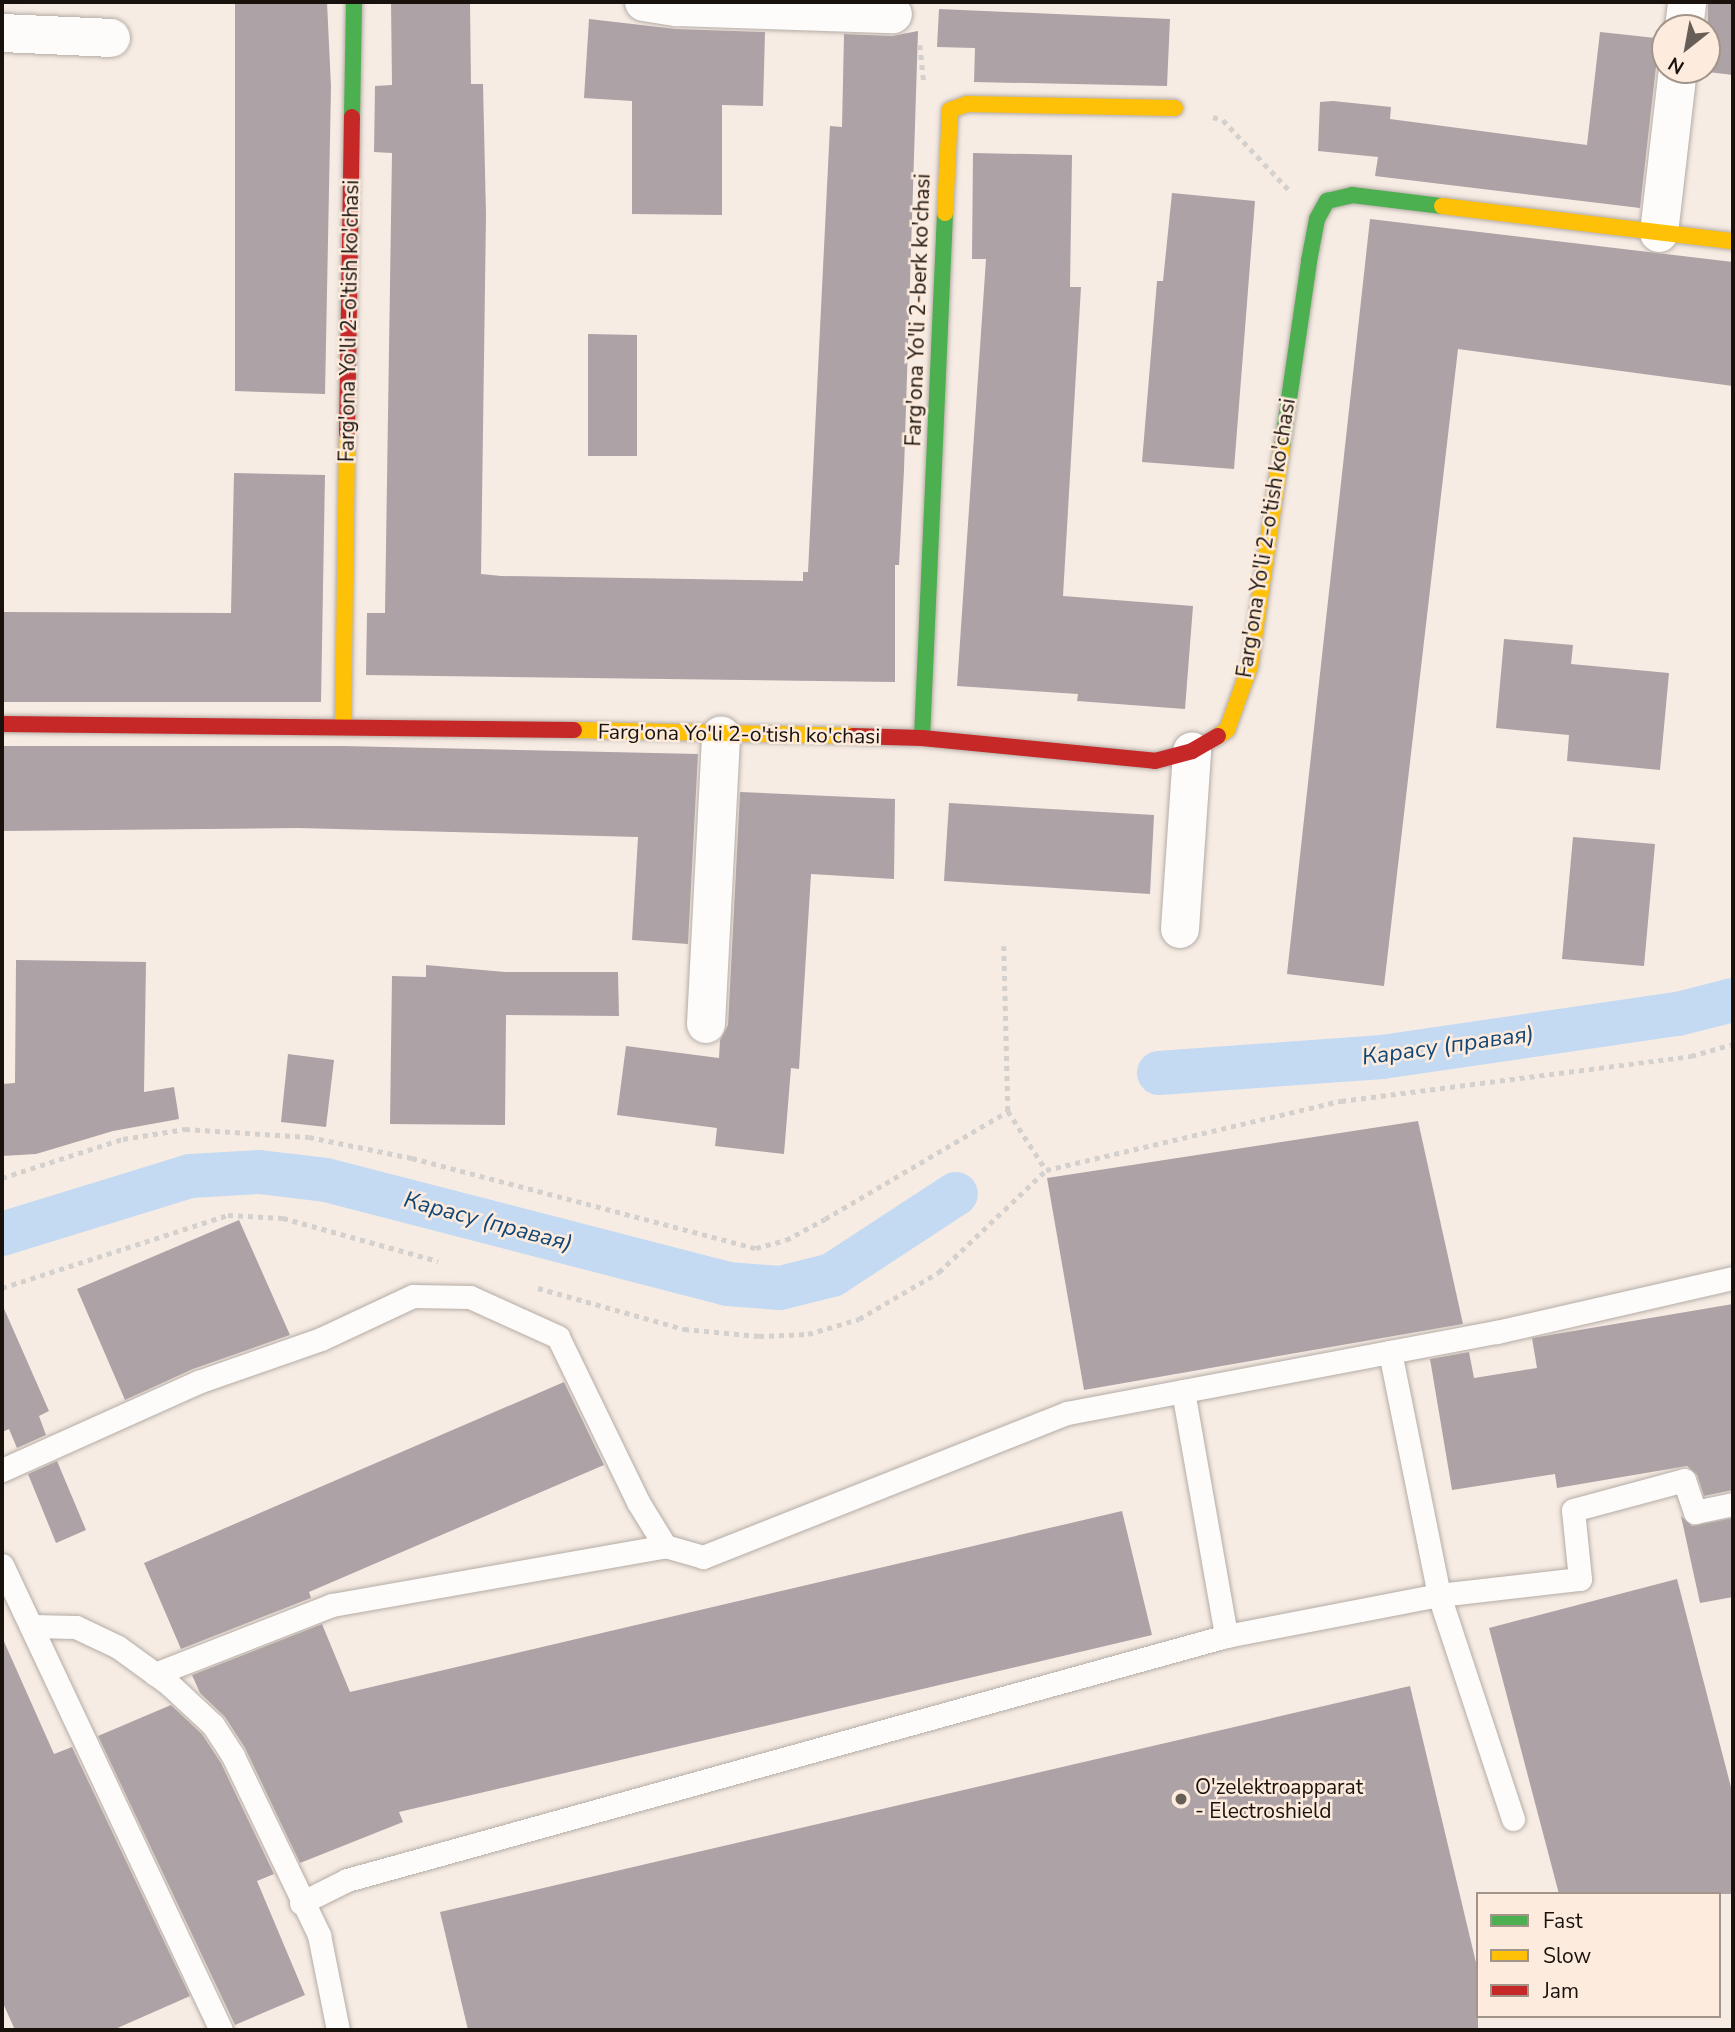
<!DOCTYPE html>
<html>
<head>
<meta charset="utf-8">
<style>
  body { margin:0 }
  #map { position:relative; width:1735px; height:2032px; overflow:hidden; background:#f6ece4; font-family:"Nunito Sans",sans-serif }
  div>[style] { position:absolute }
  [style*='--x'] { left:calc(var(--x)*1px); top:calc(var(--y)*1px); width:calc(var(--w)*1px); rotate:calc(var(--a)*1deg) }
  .canal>* { height:44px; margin:-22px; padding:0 22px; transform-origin:22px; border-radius:22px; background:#c3daf2 }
  .building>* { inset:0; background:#ada2a5 }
  .path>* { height:4.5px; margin-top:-2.25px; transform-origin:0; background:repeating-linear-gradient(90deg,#d3d0ce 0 5px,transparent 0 10px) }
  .roads { filter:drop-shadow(0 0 2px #b4aca5) drop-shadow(0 0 2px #b4aca5) }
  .lane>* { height:23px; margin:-11.5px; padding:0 11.5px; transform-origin:11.5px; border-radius:11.5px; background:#fefcfb }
  .street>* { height:38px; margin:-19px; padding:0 19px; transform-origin:19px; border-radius:19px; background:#fefcfb }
  .fast>* { height:16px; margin:-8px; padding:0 8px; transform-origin:8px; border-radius:8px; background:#4caf50 }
  .slow>* { height:16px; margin:-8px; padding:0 8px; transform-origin:8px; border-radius:8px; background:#ffc107 }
  .jam>* { height:16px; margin:-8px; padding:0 8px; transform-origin:8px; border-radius:8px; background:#c62828 }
  .dots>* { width:19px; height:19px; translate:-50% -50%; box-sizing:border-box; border:4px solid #fdebdd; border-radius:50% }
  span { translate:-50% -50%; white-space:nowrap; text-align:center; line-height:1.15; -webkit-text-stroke:5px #fdebdd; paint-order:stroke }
  .street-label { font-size:21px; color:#19110b }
  .poi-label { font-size:21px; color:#19110b }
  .left { translate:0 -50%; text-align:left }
  .water-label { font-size:23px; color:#114776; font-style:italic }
  .frame { position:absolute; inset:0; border:4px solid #19110b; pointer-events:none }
  .legend { position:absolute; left:1476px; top:1892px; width:245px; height:126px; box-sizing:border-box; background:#fdebdd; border:2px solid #a29489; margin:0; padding:9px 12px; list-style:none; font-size:21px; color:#19110b }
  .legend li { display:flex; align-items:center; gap:14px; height:35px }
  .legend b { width:35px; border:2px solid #a29489 }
  .north { position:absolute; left:1651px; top:14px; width:70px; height:70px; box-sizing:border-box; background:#fdebdd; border:2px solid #a29489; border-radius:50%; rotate:211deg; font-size:19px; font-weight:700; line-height:28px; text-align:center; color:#19110b }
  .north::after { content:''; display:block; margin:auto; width:24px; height:32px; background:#665e57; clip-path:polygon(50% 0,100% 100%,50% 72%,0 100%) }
</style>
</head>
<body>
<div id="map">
  <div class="canal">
    <i style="--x:1159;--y:1073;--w:224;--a:-4.1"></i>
    <i style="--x:1382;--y:1057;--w:299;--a:-8.3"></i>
    <i style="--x:1678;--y:1014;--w:57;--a:-14.3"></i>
    <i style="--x:2;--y:1234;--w:197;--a:-17.1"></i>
    <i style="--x:190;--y:1176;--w:69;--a:-3.3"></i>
    <i style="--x:259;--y:1172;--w:67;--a:6.8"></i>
    <i style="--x:326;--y:1180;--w:414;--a:14.5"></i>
    <i style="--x:727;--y:1284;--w:53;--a:4.3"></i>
    <i style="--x:780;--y:1288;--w:54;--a:-14"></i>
    <i style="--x:832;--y:1275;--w:148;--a:-33.2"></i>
  </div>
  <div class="building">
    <i style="clip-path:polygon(235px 2px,327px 2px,331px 87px,325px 394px,235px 391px)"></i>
    <i style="clip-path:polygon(391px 2px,470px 2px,471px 84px,483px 84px,486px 215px,481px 574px,501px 576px,803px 581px,803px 572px,808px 572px,830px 126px,842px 127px,844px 34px,892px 36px,918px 31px,904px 470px,899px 565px,895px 565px,895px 682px,366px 675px,367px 613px,385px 613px,392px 153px,374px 152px,375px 86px,392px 85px)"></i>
    <i style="clip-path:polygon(1708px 2px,1733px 2px,1733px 75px,1700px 71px,1707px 70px)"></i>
    <i style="clip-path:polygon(939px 9px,1170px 19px,1167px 86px,974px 82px,975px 48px,937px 47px)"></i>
    <i style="clip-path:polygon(589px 19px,676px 29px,765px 32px,763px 106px,722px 105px,722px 215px,632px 214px,632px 101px,584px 98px)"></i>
    <i style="clip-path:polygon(1600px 32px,1665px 39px,1656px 67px,1640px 208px,1375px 176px,1378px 157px,1318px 151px,1320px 102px,1333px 101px,1391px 107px,1390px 119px,1587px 145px)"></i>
    <i style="clip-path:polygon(973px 153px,1072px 155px,1070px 287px,1081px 287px,1063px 596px,1193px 606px,1185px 709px,1077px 701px,1078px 694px,957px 686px,986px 259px,972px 259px)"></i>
    <i style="clip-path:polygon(1172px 193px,1255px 201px,1234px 469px,1142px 462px,1157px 281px,1163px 281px)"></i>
    <i style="clip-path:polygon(1370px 219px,1733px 262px,1733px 386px,1458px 349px,1384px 986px,1287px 974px)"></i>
    <i style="clip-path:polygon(588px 334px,637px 335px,637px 456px,588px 456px)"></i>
    <i style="clip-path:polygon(234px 473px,325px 475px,321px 702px,2px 702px,2px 612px,231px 613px)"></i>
    <i style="clip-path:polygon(1504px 639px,1573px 645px,1571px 664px,1669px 673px,1660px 770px,1567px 761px,1569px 735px,1496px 728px)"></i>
    <i style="clip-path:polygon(2px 746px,343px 746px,698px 754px,688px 944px,632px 940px,638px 837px,298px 828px,2px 831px)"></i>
    <i style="clip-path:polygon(740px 792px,895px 799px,894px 879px,811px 874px,799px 1069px,791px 1068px,784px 1154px,715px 1146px,717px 1128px,617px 1115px,626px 1046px,719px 1058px,720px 1040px,728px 1025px)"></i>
    <i style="clip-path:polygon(949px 803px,1154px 815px,1150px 894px,944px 881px)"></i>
    <i style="clip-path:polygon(1573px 837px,1655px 844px,1644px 966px,1562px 959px)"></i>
    <i style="clip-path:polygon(16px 960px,146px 962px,144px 1092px,174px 1087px,179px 1119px,113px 1131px,36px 1154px,2px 1156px,2px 1084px,15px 1083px)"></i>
    <i style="clip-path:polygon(426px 965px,505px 972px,618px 972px,619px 1016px,506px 1015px,505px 1125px,390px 1124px,392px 976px,426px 977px)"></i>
    <i style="clip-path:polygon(288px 1054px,334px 1060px,326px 1127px,281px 1122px)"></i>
    <i style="clip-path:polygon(1418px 1121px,1463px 1324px,1084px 1390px,1047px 1178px)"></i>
    <i style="clip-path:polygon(239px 1220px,290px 1335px,193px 1369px,125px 1400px,77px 1289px)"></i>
    <i style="clip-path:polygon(2px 1304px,49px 1411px,39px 1416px,46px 1435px,17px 1448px,9px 1429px,2px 1432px)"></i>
    <i style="clip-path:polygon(1733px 1304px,1733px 1490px,1704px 1496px,1697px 1475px,1687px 1466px,1557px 1488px,1555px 1474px,1452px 1490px,1430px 1359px,1469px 1352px,1474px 1378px,1537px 1368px,1532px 1338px)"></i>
    <i style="clip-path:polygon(564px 1382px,604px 1465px,309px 1592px,311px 1598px,181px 1649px,144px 1563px)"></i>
    <i style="clip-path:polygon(57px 1461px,86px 1530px,56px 1543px,28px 1474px)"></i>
    <i style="clip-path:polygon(1122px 1511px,1152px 1635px,399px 1812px,403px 1822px,300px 1863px,245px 1748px,225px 1717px,200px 1693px,192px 1675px,322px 1624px,350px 1692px)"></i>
    <i style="clip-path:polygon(1681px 1516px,1692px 1526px,1733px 1518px,1733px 1597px,1700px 1603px)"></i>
    <i style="clip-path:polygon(1677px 1579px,1733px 1795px,1733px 1894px,1559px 1894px,1489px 1628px)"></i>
    <i style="clip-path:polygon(2px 1637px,54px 1754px,72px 1747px,190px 1996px,113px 2030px,15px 2030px,2px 2001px)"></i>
    <i style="clip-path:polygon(1410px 1686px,1478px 1971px,1478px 2030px,468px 2030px,440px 1912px)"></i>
    <i style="clip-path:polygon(171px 1705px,202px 1734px,221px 1763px,274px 1874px,257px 1881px,305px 1995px,235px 2025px,98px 1736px)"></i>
  </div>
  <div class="path">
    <i style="--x:920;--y:45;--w:36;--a:84"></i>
    <i style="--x:1213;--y:117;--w:10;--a:17"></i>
    <i style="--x:1223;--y:120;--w:96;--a:46.7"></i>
    <i style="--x:1004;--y:946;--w:165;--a:88.6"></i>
    <i style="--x:1008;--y:1111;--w:70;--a:57.2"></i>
    <i style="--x:2;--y:1178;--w:127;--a:-17.9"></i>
    <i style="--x:123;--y:1139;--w:63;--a:-9.2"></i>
    <i style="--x:185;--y:1129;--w:124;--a:3.7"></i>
    <i style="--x:309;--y:1137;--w:105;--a:11.5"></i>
    <i style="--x:412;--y:1158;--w:356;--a:14.7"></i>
    <i style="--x:756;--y:1248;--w:31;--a:-15"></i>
    <i style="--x:786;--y:1240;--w:44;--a:-28.3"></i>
    <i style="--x:825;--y:1219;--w:212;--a:-30.5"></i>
    <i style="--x:2;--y:1288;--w:237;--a:-17.9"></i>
    <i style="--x:228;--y:1215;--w:55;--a:3.1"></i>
    <i style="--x:283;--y:1218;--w:161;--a:15.5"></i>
    <i style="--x:538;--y:1288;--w:152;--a:15.7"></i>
    <i style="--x:684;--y:1329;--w:75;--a:5.3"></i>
    <i style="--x:759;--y:1336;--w:49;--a:-2.3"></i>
    <i style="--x:808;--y:1334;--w:53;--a:-16.4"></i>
    <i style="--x:859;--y:1319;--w:93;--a:-30.4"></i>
    <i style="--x:939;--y:1272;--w:148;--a:-43.6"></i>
    <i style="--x:1046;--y:1170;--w:303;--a:-13.2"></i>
    <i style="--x:1341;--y:1101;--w:353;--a:-7.3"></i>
    <i style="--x:1691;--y:1056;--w:44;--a:-15.9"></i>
  </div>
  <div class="roads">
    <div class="lane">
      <i style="--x:1183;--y:1391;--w:249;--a:80"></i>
      <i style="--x:2;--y:1470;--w:215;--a:-24.2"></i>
      <i style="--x:198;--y:1382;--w:130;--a:-19.3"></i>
      <i style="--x:321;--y:1339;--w:102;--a:-25.1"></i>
      <i style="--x:413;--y:1296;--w:57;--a:1"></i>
      <i style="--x:470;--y:1297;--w:97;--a:24.4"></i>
      <i style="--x:558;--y:1337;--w:183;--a:64.1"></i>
      <i style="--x:638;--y:1502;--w:52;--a:58.5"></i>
      <i style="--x:665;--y:1546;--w:40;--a:16"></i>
      <i style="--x:703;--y:1557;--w:391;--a:-21.6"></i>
      <i style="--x:1067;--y:1413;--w:438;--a:-10.7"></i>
      <i style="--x:1497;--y:1332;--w:242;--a:-12.9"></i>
      <i style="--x:2;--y:1565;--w:514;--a:64.78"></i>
      <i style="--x:31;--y:1626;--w:45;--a:1.3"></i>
      <i style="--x:76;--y:1627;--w:47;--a:25.5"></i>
      <i style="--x:118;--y:1647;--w:63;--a:36"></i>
      <i style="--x:169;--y:1684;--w:60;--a:43"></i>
      <i style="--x:213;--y:1725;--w:37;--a:57"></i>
      <i style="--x:233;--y:1756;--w:199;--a:64.3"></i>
      <i style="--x:319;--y:1935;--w:97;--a:78.7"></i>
      <i style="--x:155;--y:1674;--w:190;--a:-21.3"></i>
      <i style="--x:332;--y:1605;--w:338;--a:-10"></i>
      <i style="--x:1513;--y:1819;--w:236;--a:-108.3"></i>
      <i style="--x:1439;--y:1595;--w:142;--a:-6.5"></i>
      <i style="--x:1580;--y:1579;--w:69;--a:-95.8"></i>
      <i style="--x:1573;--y:1510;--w:115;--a:-15.1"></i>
      <i style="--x:1684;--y:1480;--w:34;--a:71"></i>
      <i style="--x:1695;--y:1512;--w:39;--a:-12"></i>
      <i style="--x:301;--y:1903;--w:51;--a:-26.6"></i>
      <i style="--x:347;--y:1880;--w:912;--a:-15.51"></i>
      <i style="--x:1226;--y:1636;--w:217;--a:-10.9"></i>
      <i style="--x:1439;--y:1595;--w:248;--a:-101.4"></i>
    </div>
    <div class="street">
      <i style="--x:644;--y:2;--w:33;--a:9"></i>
      <i style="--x:677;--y:7;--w:216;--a:1.9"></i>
      <i style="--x:1684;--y:28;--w:26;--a:-83"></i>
      <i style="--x:2;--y:33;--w:109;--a:2.6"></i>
      <i style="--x:1659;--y:233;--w:164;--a:-83.4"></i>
      <i style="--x:1180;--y:929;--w:178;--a:-86.1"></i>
      <i style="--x:706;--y:1024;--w:289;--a:-87"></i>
    </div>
    <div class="fast">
      <i style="--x:352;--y:117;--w:115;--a:-89"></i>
      <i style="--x:1282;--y:447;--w:188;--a:-81.7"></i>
      <i style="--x:1309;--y:261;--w:43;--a:-79.2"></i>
      <i style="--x:1317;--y:219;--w:21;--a:-61"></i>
      <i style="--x:1327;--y:201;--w:26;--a:-13"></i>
      <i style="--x:1352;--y:195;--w:91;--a:7"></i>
      <i style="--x:922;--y:738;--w:526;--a:-87.49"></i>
    </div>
    <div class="slow">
      <i style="--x:1442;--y:206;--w:293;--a:6.9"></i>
      <i style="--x:945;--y:213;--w:103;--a:-87.2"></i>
      <i style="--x:950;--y:110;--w:18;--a:-19"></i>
      <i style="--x:967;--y:104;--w:208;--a:1.1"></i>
      <i style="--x:343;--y:724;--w:291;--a:-89.2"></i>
      <i style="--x:574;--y:730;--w:279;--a:1.2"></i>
      <i style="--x:1218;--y:736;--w:11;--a:-34"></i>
      <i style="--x:1227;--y:730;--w:68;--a:-70.2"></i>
      <i style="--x:1250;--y:666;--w:221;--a:-81.7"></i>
    </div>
    <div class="jam">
      <i style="--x:347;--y:433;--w:316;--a:-89.1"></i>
      <i style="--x:2;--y:724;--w:572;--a:0.6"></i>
      <i style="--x:853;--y:736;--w:69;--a:1.7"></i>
      <i style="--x:922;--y:738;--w:234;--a:5.6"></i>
      <i style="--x:1155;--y:761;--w:38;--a:-15"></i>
      <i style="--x:1192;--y:751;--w:30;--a:-30"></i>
    </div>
  </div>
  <div class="dots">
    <i style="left:1181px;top:1799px;background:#665e57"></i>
  </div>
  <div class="street-label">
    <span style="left:918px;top:310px;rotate:-88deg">Farg'ona Yo'li 2-berk ko'chasi</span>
    <span style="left:349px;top:321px;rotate:-89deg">Farg'ona Yo'li 2-o'tish ko'chasi</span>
    <span style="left:1266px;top:538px;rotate:-81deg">Farg'ona Yo'li 2-o'tish ko'chasi</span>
    <span style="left:739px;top:734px;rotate:1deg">Farg'ona Yo'li 2-o'tish ko'chasi</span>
  </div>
  <div class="poi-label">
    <span class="left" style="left:1195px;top:1799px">O'zelektroapparat<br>- Electroshield</span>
  </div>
  <div class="water-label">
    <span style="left:1448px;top:1046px;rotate:-8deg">Карасу (правая)</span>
    <span style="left:488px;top:1222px;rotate:15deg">Карасу (правая)</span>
  </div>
  <div class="frame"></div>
  <ul class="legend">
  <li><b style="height:9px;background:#4caf50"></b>Fast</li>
  <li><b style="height:9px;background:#ffc107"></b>Slow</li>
  <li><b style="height:9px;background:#c62828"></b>Jam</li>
  </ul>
  <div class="north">N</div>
</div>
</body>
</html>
